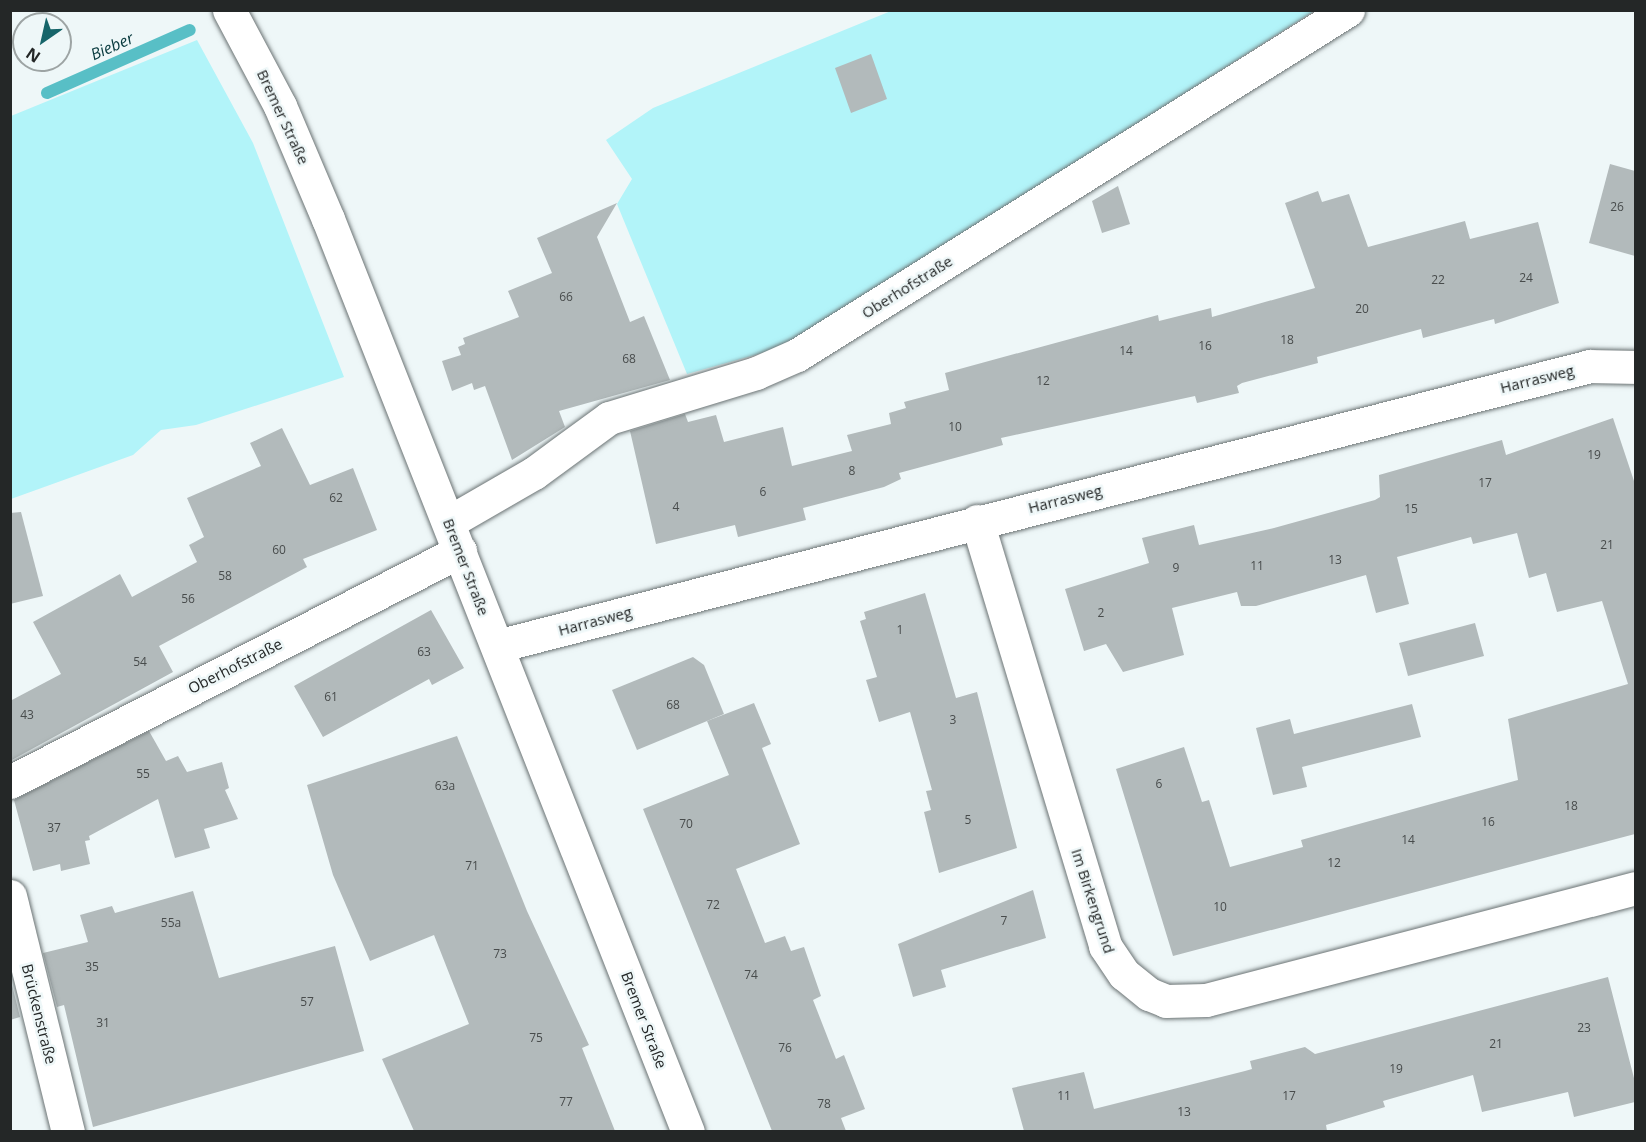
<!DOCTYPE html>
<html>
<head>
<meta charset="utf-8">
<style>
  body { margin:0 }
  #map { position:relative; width:1646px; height:1142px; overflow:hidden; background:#eef7f8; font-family:"Open Sans",sans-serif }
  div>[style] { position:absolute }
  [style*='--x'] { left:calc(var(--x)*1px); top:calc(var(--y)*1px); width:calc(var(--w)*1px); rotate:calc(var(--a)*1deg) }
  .green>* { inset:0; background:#b2f4f9 }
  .stream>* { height:12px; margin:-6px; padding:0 6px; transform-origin:6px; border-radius:6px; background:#58bfc6 }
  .building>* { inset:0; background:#b2babb }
  .roads { filter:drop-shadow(0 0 2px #6b7374) drop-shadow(0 0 2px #6b7374) }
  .minor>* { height:33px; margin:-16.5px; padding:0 16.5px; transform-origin:16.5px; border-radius:16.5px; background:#fff }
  span { translate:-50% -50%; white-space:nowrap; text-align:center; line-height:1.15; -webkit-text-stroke:5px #eef7f8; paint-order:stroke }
  .number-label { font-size:12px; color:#484c4c }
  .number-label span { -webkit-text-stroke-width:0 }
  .street-label { font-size:15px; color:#242727 }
  .water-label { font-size:16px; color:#07393d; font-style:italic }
  .frame { position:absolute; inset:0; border:12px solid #242727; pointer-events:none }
  .north { position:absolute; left:12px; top:12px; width:60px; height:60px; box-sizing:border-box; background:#eef7f8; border:2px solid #9da4a4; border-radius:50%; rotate:214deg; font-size:16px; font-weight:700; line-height:24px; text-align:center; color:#242727 }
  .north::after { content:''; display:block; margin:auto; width:21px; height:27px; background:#16656a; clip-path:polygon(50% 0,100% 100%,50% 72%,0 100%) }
</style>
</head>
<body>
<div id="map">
  <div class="green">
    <i style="clip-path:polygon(891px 11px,1314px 11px,787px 346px,687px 374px,617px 204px,632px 179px,606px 140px,653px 108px)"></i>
    <i style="clip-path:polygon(197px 40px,253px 143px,344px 377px,196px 425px,161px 430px,133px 455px,11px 499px,11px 116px)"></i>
  </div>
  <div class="stream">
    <i style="--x:47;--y:93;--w:156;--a:-23.8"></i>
  </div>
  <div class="building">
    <i style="clip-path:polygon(871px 54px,887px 99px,851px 113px,835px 68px)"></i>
    <i style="clip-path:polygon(1610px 164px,1635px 171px,1635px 256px,1589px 243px)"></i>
    <i style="clip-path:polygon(1118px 186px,1130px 224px,1102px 233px,1092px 201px)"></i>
    <i style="clip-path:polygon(1318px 191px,1322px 202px,1349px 194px,1368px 247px,1465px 221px,1470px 239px,1538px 222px,1559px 303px,1495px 324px,1494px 319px,1423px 338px,1421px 329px,1317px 357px,1318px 363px,1242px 383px,1237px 386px,1239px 393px,1197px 403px,1195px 396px,1001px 438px,1003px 445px,899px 473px,901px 479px,884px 487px,803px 508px,806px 520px,738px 537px,735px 525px,656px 544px,630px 431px,685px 414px,688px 422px,716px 415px,724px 442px,783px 427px,792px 466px,852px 451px,847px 435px,891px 424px,889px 413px,906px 408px,904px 402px,949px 390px,945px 373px,1158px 315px,1159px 321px,1211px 308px,1212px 317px,1315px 288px,1285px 203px)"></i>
    <i style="clip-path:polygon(617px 203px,597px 237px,630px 322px,644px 316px,670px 380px,559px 411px,565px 427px,512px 460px,485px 386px,474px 390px,472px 383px,452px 391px,442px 361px,461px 355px,458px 347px,465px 344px,463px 338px,519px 317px,508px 291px,552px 273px,537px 238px)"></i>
    <i style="clip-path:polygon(1613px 418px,1635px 484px,1635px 834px,1173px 956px,1116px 769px,1184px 747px,1202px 802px,1209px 800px,1230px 867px,1303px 847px,1301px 840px,1518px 780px,1508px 719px,1628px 684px,1602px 601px,1557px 612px,1546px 573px,1529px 578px,1517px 533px,1473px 544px,1471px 537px,1397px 557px,1409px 604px,1376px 613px,1366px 575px,1256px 606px,1241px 606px,1237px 592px,1172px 608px,1184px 655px,1123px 672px,1106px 644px,1084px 651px,1065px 589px,1149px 563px,1142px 538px,1194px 525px,1199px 545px,1274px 528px,1375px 500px,1380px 497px,1379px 475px,1502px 440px,1506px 455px)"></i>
    <i style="clip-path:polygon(282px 428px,310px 485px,353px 468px,377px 530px,303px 559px,307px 567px,159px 646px,173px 672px,10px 761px,10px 701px,61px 674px,33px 622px,120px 574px,132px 597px,197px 562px,189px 545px,204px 537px,187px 498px,261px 466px,250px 443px)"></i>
    <i style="clip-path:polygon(21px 512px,43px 596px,10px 604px,10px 513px)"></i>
    <i style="clip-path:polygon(925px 593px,956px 698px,977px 692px,1017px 848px,939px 873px,924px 812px,931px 810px,926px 791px,932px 790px,910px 712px,879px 722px,866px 680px,877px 677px,860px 621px,866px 619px,864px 612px)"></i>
    <i style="clip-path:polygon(431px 610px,464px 668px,432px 685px,429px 679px,323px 737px,294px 686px)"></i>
    <i style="clip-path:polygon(1475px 623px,1484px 656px,1408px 676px,1399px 643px)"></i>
    <i style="clip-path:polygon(693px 657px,704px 665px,724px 714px,637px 750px,612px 690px)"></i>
    <i style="clip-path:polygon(754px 703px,771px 744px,762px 748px,800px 844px,736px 869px,765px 943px,785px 936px,791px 951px,804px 947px,821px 996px,813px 1000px,836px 1059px,844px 1055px,865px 1109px,841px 1118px,846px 1131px,772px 1131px,643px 809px,729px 775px,707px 721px)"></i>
    <i style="clip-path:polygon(1412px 704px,1421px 737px,1302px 767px,1307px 787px,1273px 795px,1256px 728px,1290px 719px,1294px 734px)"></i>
    <i style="clip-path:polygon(149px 731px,166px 761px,178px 756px,187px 772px,222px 762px,229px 788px,225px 790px,238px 819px,204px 829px,210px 848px,175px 858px,158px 799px,89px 836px,90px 840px,85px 841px,90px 864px,61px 871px,60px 864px,33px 871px,14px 800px)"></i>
    <i style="clip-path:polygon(457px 736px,527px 911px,589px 1045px,582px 1048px,615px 1131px,414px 1131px,382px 1059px,469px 1024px,434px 935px,370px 961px,333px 875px,307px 785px)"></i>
    <i style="clip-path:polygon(1033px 890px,1046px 938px,941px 970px,946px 987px,913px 997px,898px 944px)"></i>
    <i style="clip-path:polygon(193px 891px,219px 978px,335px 946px,364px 1051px,93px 1127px,64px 1005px,57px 1007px,43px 953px,88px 942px,80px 915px,112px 906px,115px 913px)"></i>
    <i style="clip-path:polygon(10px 977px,20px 1017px,10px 1020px)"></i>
    <i style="clip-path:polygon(1608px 977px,1635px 1082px,1635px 1102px,1574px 1117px,1568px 1092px,1482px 1112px,1473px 1075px,1383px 1101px,1385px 1107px,1326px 1125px,1327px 1131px,1024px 1131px,1012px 1088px,1084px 1072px,1094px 1109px,1245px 1071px,1252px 1069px,1250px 1061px,1305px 1047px,1315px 1054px)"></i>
  </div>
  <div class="roads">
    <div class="minor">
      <i style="--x:229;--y:10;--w:109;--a:62"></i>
      <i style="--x:280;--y:106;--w:123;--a:67"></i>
      <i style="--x:328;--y:219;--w:981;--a:68.48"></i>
      <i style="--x:977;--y:521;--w:444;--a:73.2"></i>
      <i style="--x:1105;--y:946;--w:34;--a:56"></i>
      <i style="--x:1124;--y:974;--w:32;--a:39"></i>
      <i style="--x:1149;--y:994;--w:18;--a:22"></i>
      <i style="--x:1166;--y:1001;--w:40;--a:-1.4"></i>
      <i style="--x:1206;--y:1000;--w:444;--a:-14.6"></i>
      <i style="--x:449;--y:522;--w:98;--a:-30"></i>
      <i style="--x:534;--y:473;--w:93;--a:-36.3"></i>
      <i style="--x:609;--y:418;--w:154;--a:-17"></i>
      <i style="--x:756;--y:373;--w:45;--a:-23.7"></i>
      <i style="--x:797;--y:355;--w:650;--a:-32.05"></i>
      <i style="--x:497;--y:646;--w:1128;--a:-14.37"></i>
      <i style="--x:1590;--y:366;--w:46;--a:1.2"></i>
      <i style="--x:10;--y:782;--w:506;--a:-27.17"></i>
      <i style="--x:10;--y:896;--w:243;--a:76.2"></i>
    </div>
  </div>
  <div class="number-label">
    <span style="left:1617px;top:207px">26</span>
    <span style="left:1526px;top:278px">24</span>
    <span style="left:1438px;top:280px">22</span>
    <span style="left:566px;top:297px">66</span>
    <span style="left:1362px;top:309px">20</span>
    <span style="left:1287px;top:340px">18</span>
    <span style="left:1205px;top:346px">16</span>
    <span style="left:1126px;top:351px">14</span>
    <span style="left:629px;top:359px">68</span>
    <span style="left:1043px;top:381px">12</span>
    <span style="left:955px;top:427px">10</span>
    <span style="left:1594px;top:455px">19</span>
    <span style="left:852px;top:471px">8</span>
    <span style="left:1485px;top:483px">17</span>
    <span style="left:763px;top:492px">6</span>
    <span style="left:336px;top:498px">62</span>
    <span style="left:676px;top:507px">4</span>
    <span style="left:1411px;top:509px">15</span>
    <span style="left:1607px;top:545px">21</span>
    <span style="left:279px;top:550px">60</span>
    <span style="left:1335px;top:560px">13</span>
    <span style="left:1257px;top:566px">11</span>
    <span style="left:1176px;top:568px">9</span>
    <span style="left:225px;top:576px">58</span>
    <span style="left:188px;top:599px">56</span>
    <span style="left:1101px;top:613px">2</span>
    <span style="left:900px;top:630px">1</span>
    <span style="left:424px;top:652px">63</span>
    <span style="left:140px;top:662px">54</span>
    <span style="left:331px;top:697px">61</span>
    <span style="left:673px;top:705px">68</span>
    <span style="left:27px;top:715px">43</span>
    <span style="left:953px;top:720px">3</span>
    <span style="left:143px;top:774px">55</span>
    <span style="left:1159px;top:784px">6</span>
    <span style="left:445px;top:786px">63a</span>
    <span style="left:1571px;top:806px">18</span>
    <span style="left:968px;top:820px">5</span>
    <span style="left:1488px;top:822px">16</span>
    <span style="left:686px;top:824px">70</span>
    <span style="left:54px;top:828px">37</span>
    <span style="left:1408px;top:840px">14</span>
    <span style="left:1334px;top:863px">12</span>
    <span style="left:472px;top:866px">71</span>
    <span style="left:713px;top:905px">72</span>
    <span style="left:1220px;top:907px">10</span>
    <span style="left:1004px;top:921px">7</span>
    <span style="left:171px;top:923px">55a</span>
    <span style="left:500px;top:954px">73</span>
    <span style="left:92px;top:967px">35</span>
    <span style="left:751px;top:975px">74</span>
    <span style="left:307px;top:1002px">57</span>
    <span style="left:103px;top:1023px">31</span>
    <span style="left:1584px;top:1028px">23</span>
    <span style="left:536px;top:1038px">75</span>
    <span style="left:1496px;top:1044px">21</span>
    <span style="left:785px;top:1048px">76</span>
    <span style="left:1396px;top:1069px">19</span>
    <span style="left:1064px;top:1096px">11</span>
    <span style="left:1289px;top:1096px">17</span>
    <span style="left:566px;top:1102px">77</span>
    <span style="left:824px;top:1104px">78</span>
    <span style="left:1184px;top:1112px">13</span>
  </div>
  <div class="street-label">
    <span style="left:283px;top:117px;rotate:65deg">Bremer Straße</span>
    <span style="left:907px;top:287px;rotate:-32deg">Oberhofstraße</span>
    <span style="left:1537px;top:379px;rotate:-14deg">Harrasweg</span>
    <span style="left:1065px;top:499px;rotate:-14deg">Harrasweg</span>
    <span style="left:466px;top:567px;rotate:69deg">Bremer Straße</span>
    <span style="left:595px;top:621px;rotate:-15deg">Harrasweg</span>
    <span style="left:235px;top:666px;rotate:-27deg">Oberhofstraße</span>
    <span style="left:1093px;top:901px;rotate:72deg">Im Birkengrund</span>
    <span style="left:39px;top:1014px;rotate:76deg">Brückenstraße</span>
    <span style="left:644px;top:1020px;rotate:69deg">Bremer Straße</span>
  </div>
  <div class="water-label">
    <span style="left:112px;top:46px;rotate:-24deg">Bieber</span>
  </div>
  <div class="frame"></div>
  <div class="north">N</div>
</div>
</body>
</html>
